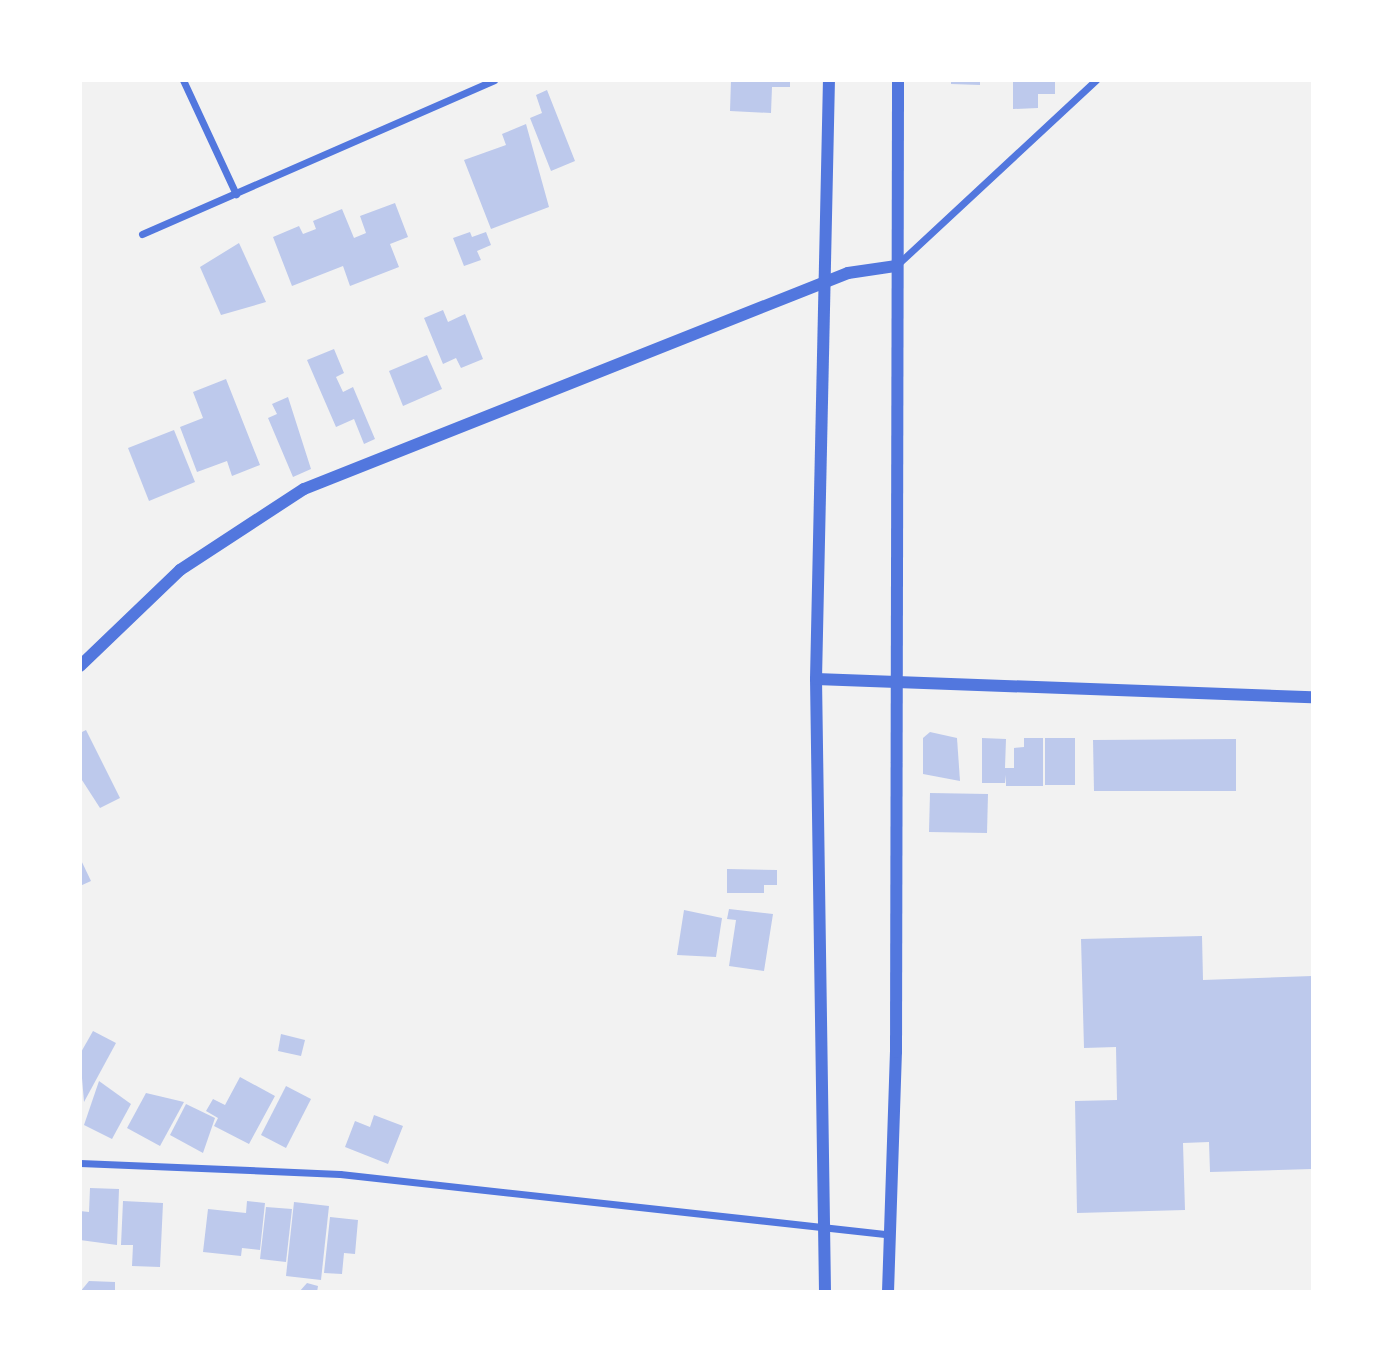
<!DOCTYPE html>
<html>
<head>
<meta charset="utf-8">
<style>
  body { margin:0 }
  #map { position:relative; width:1393px; height:1372px; overflow:hidden; background:#f2f2f2; font-family:"Public Sans",sans-serif }
  div>[style] { position:absolute }
  [style*='--x'] { left:calc(var(--x)*1px); top:calc(var(--y)*1px); width:calc(var(--w)*1px); rotate:calc(var(--a)*1deg) }
  .building>* { inset:0; background:#bdc9ec }
  .minor>* { height:7px; margin:-3.5px; padding:0 3.5px; transform-origin:3.5px; border-radius:3.5px; background:#5277de }
  .tertiary>* { height:12px; margin:-6px; padding:0 6px; transform-origin:6px; border-radius:6px; background:#5277de }
  span { translate:-50% -50%; white-space:nowrap; text-align:center; line-height:1.15; -webkit-text-stroke:5px #fff; paint-order:stroke }
  .frame { position:absolute; inset:0; border:82px solid #fff; pointer-events:none }
</style>
</head>
<body>
<div id="map">
  <div class="building">
    <i style="clip-path:polygon(731px 80px,790px 80px,790px 87px,772px 87px,771px 113px,730px 111px)"></i>
    <i style="clip-path:polygon(951px 80px,980px 80px,980px 85px,951px 84px)"></i>
    <i style="clip-path:polygon(1013px 80px,1055px 80px,1055px 94px,1038px 94px,1038px 108px,1013px 109px)"></i>
    <i style="clip-path:polygon(547px 90px,575px 161px,551px 171px,530px 118px,542px 113px,536px 95px)"></i>
    <i style="clip-path:polygon(526px 124px,549px 207px,491px 229px,464px 160px,506px 145px,502px 134px)"></i>
    <i style="clip-path:polygon(395px 203px,408px 237px,390px 244px,399px 267px,350px 286px,343px 266px,292px 286px,273px 237px,299px 226px,303px 234px,316px 229px,313px 221px,342px 209px,354px 238px,366px 233px,360px 216px)"></i>
    <i style="clip-path:polygon(470px 232px,472px 237px,486px 232px,491px 245px,477px 251px,481px 260px,464px 266px,453px 238px)"></i>
    <i style="clip-path:polygon(239px 243px,266px 302px,221px 315px,200px 267px)"></i>
    <i style="clip-path:polygon(443px 310px,448px 322px,465px 314px,483px 359px,461px 368px,456px 358px,443px 364px,424px 318px)"></i>
    <i style="clip-path:polygon(334px 349px,344px 373px,336px 377px,343px 392px,353px 387px,375px 439px,364px 444px,354px 419px,336px 427px,307px 360px)"></i>
    <i style="clip-path:polygon(427px 355px,442px 389px,403px 406px,389px 371px)"></i>
    <i style="clip-path:polygon(226px 379px,260px 465px,232px 476px,227px 461px,197px 472px,180px 427px,203px 418px,193px 392px)"></i>
    <i style="clip-path:polygon(288px 397px,311px 469px,293px 477px,268px 418px,277px 414px,272px 404px)"></i>
    <i style="clip-path:polygon(174px 430px,195px 482px,149px 501px,128px 448px)"></i>
    <i style="clip-path:polygon(86px 730px,120px 798px,100px 808px,80px 777px,80px 733px)"></i>
    <i style="clip-path:polygon(930px 732px,957px 738px,960px 781px,923px 774px,923px 738px)"></i>
    <i style="clip-path:polygon(982px 738px,1006px 739px,1005px 768px,1014px 768px,1014px 748px,1024px 747px,1024px 738px,1043px 738px,1043px 786px,1006px 786px,1006px 775px,1005px 783px,982px 783px)"></i>
    <i style="clip-path:polygon(1045px 738px,1075px 738px,1075px 785px,1045px 785px)"></i>
    <i style="clip-path:polygon(1236px 739px,1236px 791px,1094px 791px,1093px 740px)"></i>
    <i style="clip-path:polygon(930px 793px,988px 794px,987px 833px,929px 832px)"></i>
    <i style="clip-path:polygon(80px 858px,91px 881px,80px 886px)"></i>
    <i style="clip-path:polygon(727px 869px,777px 870px,777px 885px,764px 885px,764px 893px,727px 893px)"></i>
    <i style="clip-path:polygon(729px 909px,773px 914px,764px 971px,729px 966px,736px 920px,727px 919px)"></i>
    <i style="clip-path:polygon(684px 910px,722px 918px,716px 957px,677px 955px)"></i>
    <i style="clip-path:polygon(1202px 936px,1203px 980px,1312px 976px,1312px 1169px,1210px 1172px,1209px 1142px,1183px 1143px,1185px 1210px,1077px 1213px,1075px 1101px,1117px 1100px,1116px 1047px,1084px 1048px,1081px 939px)"></i>
    <i style="clip-path:polygon(93px 1031px,116px 1043px,84px 1102px,80px 1054px)"></i>
    <i style="clip-path:polygon(281px 1034px,305px 1040px,301px 1056px,278px 1051px)"></i>
    <i style="clip-path:polygon(240px 1077px,275px 1096px,249px 1144px,214px 1126px,218px 1118px,206px 1111px,213px 1099px,225px 1105px)"></i>
    <i style="clip-path:polygon(99px 1081px,131px 1104px,112px 1139px,84px 1125px)"></i>
    <i style="clip-path:polygon(286px 1086px,311px 1099px,286px 1148px,261px 1135px)"></i>
    <i style="clip-path:polygon(146px 1093px,184px 1102px,160px 1146px,127px 1128px)"></i>
    <i style="clip-path:polygon(186px 1104px,215px 1118px,203px 1153px,170px 1135px)"></i>
    <i style="clip-path:polygon(374px 1115px,403px 1126px,388px 1164px,345px 1147px,355px 1121px,370px 1127px)"></i>
    <i style="clip-path:polygon(90px 1188px,119px 1189px,117px 1245px,80px 1240px,80px 1211px,89px 1212px)"></i>
    <i style="clip-path:polygon(123px 1201px,163px 1203px,160px 1267px,132px 1266px,133px 1245px,121px 1245px)"></i>
    <i style="clip-path:polygon(247px 1201px,265px 1203px,260px 1250px,242px 1248px,241px 1256px,203px 1252px,208px 1209px,246px 1213px)"></i>
    <i style="clip-path:polygon(294px 1202px,329px 1206px,321px 1280px,286px 1276px)"></i>
    <i style="clip-path:polygon(266px 1207px,292px 1209px,286px 1262px,260px 1259px)"></i>
    <i style="clip-path:polygon(330px 1217px,358px 1220px,355px 1254px,344px 1253px,342px 1274px,324px 1273px)"></i>
    <i style="clip-path:polygon(89px 1281px,115px 1282px,115px 1292px,80px 1292px)"></i>
    <i style="clip-path:polygon(307px 1283px,318px 1286px,317px 1292px,299px 1292px)"></i>
  </div>
  <div class="minor">
    <i style="--x:183;--y:80;--w:126;--a:65.1"></i>
    <i style="--x:142;--y:234;--w:384;--a:-23.6"></i>
    <i style="--x:899;--y:263;--w:269;--a:-42.9"></i>
    <i style="--x:80;--y:1163;--w:260;--a:2.4"></i>
    <i style="--x:340;--y:1174;--w:548;--a:6.28"></i>
  </div>
  <div class="tertiary">
    <i style="--x:80;--y:666;--w:139;--a:-43.8"></i>
    <i style="--x:180;--y:570;--w:148;--a:-33.2"></i>
    <i style="--x:304;--y:489;--w:585;--a:-21.66"></i>
    <i style="--x:848;--y:273;--w:49;--a:-8.3"></i>
    <i style="--x:816;--y:679;--w:496;--a:2.1"></i>
    <i style="--x:825;--y:1292;--w:613;--a:-90.84"></i>
    <i style="--x:816;--y:679;--w:599;--a:-88.76"></i>
    <i style="--x:888;--y:1292;--w:240;--a:-88.1"></i>
    <i style="--x:896;--y:1052;--w:972;--a:-89.88"></i>
  </div>
  <div class="frame"></div>
</div>
</body>
</html>
